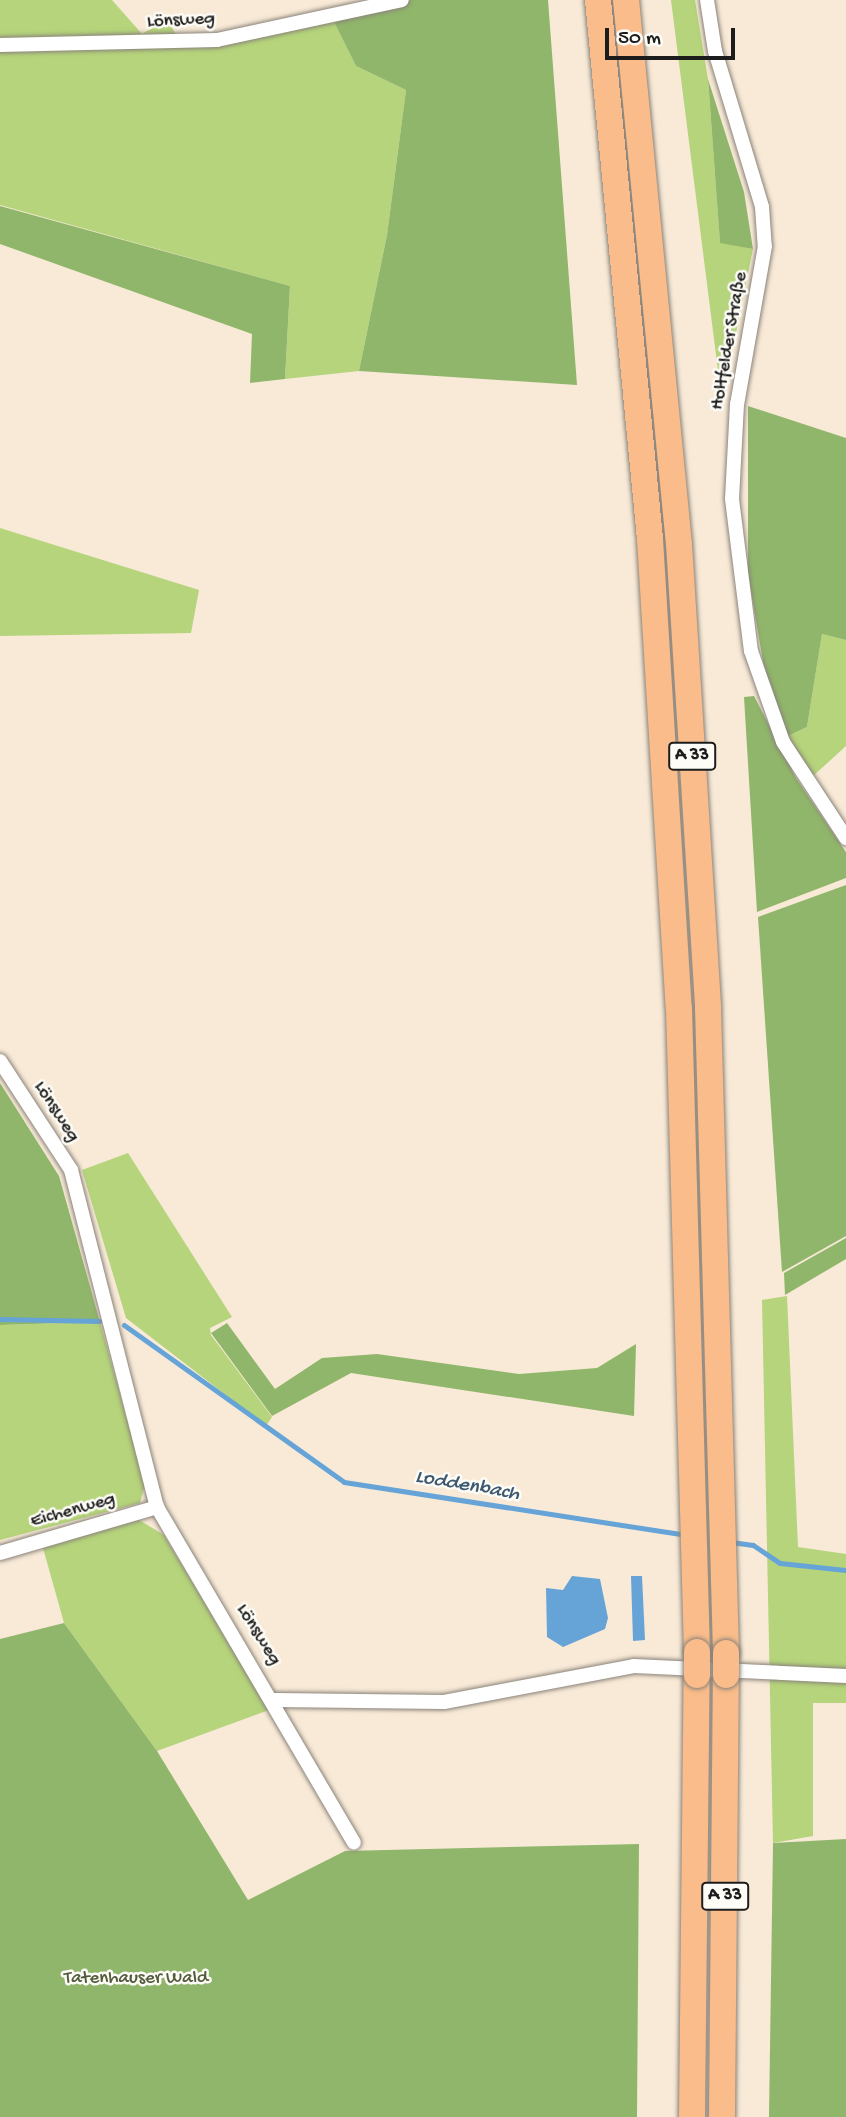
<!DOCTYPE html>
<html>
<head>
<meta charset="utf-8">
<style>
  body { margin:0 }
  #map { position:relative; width:846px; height:2117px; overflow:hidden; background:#f8ead7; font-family:"Gochi Hand",sans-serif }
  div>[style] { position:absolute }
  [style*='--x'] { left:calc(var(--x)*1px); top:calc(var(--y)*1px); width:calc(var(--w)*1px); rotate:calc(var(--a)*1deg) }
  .green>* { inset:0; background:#b5d47b }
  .forest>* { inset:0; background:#90b66b }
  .water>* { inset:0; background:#66a4d8 }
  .stream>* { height:5px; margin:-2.5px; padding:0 2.5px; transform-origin:2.5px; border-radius:2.5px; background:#66a4d8 }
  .roads { filter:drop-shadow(0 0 2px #8a837a) drop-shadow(0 0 2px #8a837a) }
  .minor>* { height:14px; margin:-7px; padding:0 7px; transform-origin:7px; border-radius:7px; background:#fff }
  .motorway>* { height:26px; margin:-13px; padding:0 13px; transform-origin:13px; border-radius:13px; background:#f9bc8a }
  .bridges { filter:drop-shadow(0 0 2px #8a837a) drop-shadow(0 0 2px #8a837a) }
  .motorway-bridge>* { height:26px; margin:-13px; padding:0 13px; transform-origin:13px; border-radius:13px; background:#f9bc8a }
  span { translate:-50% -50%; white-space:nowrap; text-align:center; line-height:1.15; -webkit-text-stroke:5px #fdfcf7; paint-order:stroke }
  .shield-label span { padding:2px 5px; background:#fdfcf7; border:2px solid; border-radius:5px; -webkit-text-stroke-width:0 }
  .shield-label { font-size:18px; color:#1c1c1c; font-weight:700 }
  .street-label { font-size:19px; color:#1c1c1c }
  .park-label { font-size:19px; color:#525c3d }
  .water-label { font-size:21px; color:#3d5971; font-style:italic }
  .scale { position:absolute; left:605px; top:28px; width:130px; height:32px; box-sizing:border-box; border:4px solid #1c1c1c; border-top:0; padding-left:9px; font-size:21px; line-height:24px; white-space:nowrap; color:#1c1c1c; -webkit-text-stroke:5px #fdfcf7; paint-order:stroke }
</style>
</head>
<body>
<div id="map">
  <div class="green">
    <i style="clip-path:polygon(0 0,112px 0,142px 34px,167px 19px,178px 38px,0 42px)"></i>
    <i style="clip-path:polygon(671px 0,695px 0,708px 79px,720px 242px,753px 249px,722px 402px)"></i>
    <i style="clip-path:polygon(331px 16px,356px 66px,406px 90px,387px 235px,359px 371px,285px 379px,290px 286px,0 205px,0 48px,216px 42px)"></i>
    <i style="clip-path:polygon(0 528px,199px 590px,191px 633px,0 636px)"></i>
    <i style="clip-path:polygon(822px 634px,846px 640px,846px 746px,812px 777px,788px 736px,807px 727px)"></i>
    <i style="clip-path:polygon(128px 1153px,232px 1317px,210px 1328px,211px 1335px,272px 1417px,266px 1426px,126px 1318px,82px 1170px)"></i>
    <i style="clip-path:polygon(787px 1296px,798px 1547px,846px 1554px,846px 1703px,813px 1703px,813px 1836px,773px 1843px,762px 1300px)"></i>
    <i style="clip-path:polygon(100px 1322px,145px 1484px,140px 1503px,0 1540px,0 1325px)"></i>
    <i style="clip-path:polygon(139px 1520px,164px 1535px,269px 1710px,157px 1751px,64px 1623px,43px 1548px)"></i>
  </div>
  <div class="forest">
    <i style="clip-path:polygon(411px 0,548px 0,577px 385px,359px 371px,387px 235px,406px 90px,356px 66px,331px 16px)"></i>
    <i style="clip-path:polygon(708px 79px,744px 192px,753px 249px,720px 243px)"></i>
    <i style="clip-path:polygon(0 206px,290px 286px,285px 379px,250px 383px,252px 334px,0 244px)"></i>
    <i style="clip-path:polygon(748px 406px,846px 438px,846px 640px,822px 634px,807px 727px,788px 736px,765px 673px,748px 574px)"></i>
    <i style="clip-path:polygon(754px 696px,796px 778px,846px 852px,846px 878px,757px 912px,744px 697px)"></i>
    <i style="clip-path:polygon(846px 885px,846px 1236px,782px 1272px,758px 917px)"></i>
    <i style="clip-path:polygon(0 1083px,59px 1176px,100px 1322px,0 1325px)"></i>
    <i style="clip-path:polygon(846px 1238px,846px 1259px,785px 1295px,784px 1273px)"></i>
    <i style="clip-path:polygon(227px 1323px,275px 1389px,322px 1358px,377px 1354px,519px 1374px,597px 1368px,636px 1344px,634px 1416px,351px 1373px,272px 1416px,211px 1333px)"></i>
    <i style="clip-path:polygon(64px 1623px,157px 1751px,248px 1900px,345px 1851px,639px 1844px,637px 2117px,0 2117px,0 1639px)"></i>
    <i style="clip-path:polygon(846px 1839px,846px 2117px,769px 2117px,773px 1843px)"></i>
  </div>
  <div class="water">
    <i style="clip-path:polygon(572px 1576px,600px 1579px,608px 1618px,605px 1629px,563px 1647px,547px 1637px,546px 1588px,563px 1590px)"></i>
    <i style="clip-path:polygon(631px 1576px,642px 1576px,645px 1640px,633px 1641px)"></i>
  </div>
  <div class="stream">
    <i style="--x:0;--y:1319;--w:99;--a:1.2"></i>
    <i style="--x:124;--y:1325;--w:270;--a:35.5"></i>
    <i style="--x:344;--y:1482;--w:347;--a:8.8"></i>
    <i style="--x:731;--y:1542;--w:22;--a:8"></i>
    <i style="--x:753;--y:1545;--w:32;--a:34"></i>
    <i style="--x:780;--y:1563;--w:66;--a:6.1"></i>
  </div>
  <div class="roads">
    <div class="minor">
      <i style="--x:707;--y:0;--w:52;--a:81.1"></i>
      <i style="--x:715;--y:51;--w:163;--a:73.2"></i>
      <i style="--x:762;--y:207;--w:39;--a:86"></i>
      <i style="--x:765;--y:246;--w:160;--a:100"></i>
      <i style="--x:737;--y:404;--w:95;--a:93"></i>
      <i style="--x:732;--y:499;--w:153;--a:82.9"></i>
      <i style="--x:751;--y:651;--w:96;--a:70.6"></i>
      <i style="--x:783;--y:742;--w:115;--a:56.7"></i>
      <i style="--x:0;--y:45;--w:217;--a:-1.3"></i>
      <i style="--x:217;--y:40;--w:189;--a:-12.2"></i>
      <i style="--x:0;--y:1061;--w:130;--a:56.9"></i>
      <i style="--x:71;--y:1170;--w:348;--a:75.7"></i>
      <i style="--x:157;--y:1507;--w:389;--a:59.6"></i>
      <i style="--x:0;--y:1553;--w:164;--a:-16.3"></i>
      <i style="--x:275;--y:1700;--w:169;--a:0.7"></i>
      <i style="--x:444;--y:1702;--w:193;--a:-10.7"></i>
      <i style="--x:634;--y:1666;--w:212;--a:2.7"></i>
    </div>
    <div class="motorway">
      <i style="--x:598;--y:0;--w:542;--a:84.49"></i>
      <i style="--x:650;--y:539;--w:470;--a:86.5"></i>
      <i style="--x:679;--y:1008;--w:644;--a:88.4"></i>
      <i style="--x:626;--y:0;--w:547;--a:84.44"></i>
      <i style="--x:679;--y:544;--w:465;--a:86.4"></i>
      <i style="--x:708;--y:1008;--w:645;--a:88.4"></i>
      <i style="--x:692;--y:2117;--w:442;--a:-89.4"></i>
      <i style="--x:722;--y:2117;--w:442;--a:-89.5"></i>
    </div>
  </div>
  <div class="bridges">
    <div class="motorway-bridge">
      <i style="--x:697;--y:1652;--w:23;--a:90"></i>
      <i style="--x:726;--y:1653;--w:22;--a:90"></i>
    </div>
  </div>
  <div class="shield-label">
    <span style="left:692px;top:756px">A 33</span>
    <span style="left:725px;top:1896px">A 33</span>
  </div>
  <div class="street-label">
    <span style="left:181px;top:21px;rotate:-3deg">Lönsweg</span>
    <span style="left:730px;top:341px;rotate:-80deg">Holtfelder Straße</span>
    <span style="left:56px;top:1112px;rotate:57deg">Lönsweg</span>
    <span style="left:73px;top:1511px;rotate:-16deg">Eichenweg</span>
    <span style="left:258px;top:1635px;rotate:58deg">Lönsweg</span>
  </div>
  <div class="park-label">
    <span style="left:136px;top:1979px">Tatenhauser Wald</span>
  </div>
  <div class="water-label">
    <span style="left:467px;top:1487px;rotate:10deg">Loddenbach</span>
  </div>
  <div class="scale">50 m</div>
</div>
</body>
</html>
